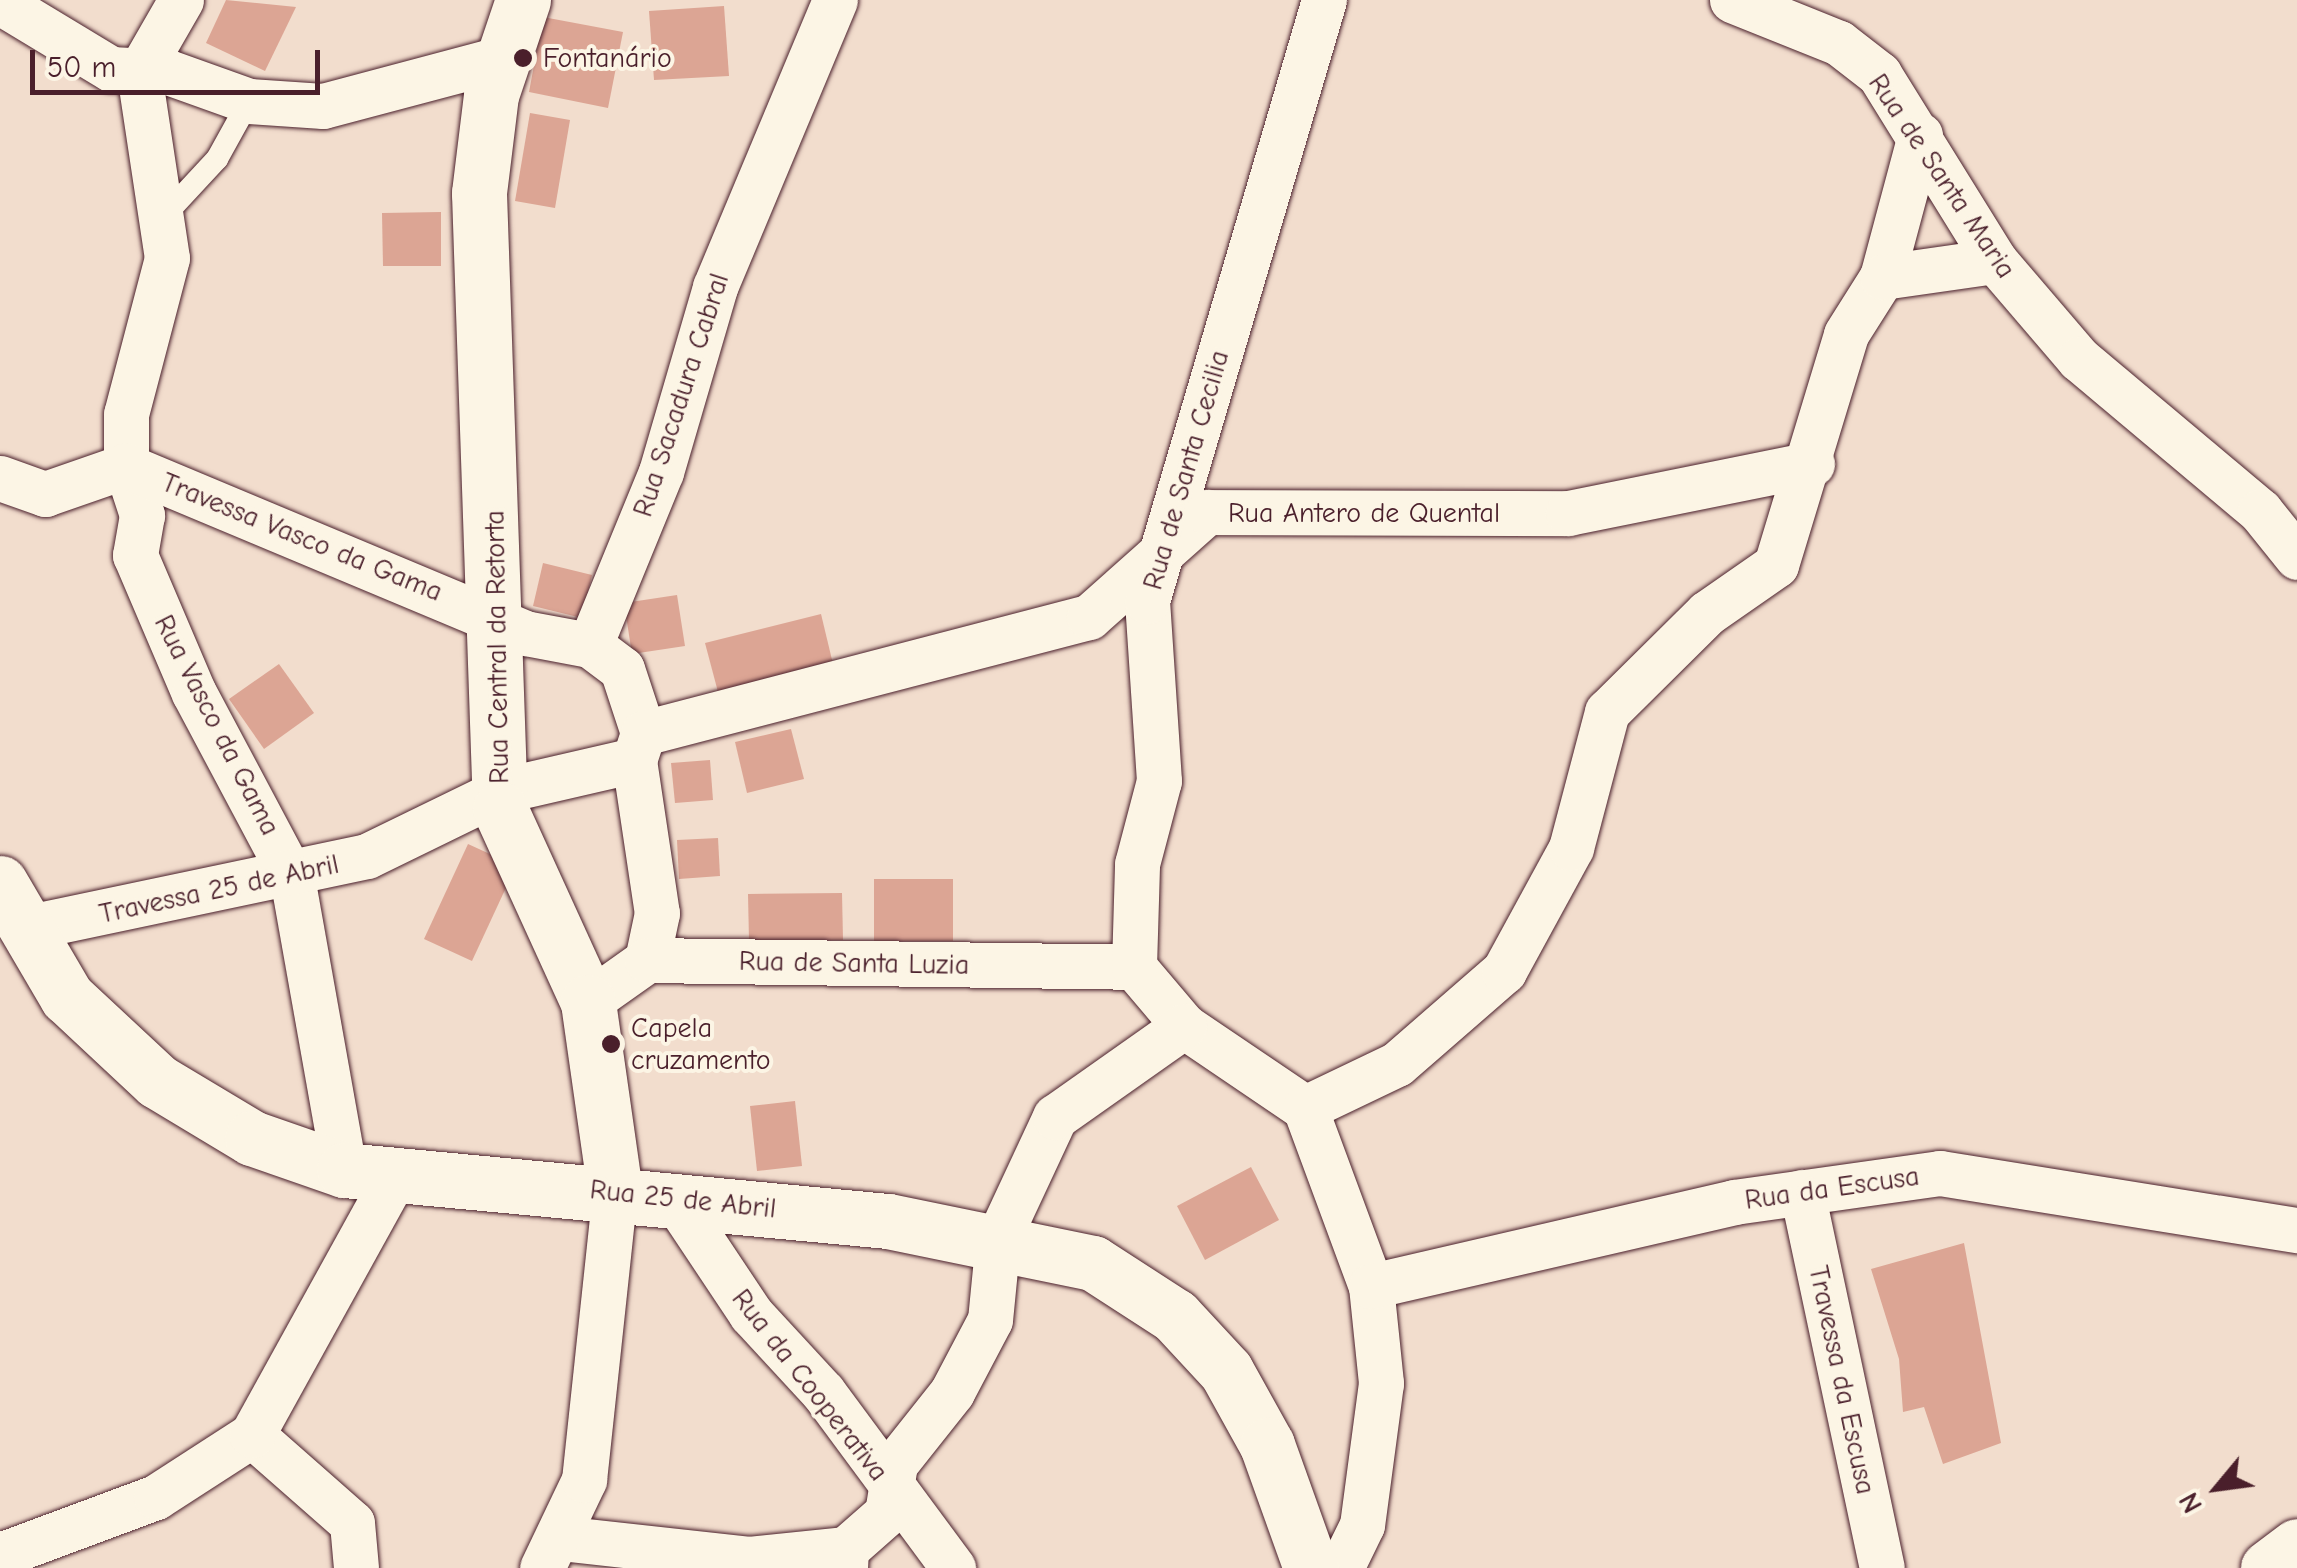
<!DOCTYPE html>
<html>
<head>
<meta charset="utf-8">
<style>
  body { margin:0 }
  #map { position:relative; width:2297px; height:1568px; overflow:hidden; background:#f2ddcd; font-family:"Comic Neue",sans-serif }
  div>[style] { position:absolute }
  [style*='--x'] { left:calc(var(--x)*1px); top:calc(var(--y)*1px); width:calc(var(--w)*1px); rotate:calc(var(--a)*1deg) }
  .building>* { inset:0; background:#dca594 }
  .roads { filter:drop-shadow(0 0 2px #4a1f2b) drop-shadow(0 0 2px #4a1f2b) }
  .service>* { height:22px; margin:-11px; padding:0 11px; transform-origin:11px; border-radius:11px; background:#fcf5e5 }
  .minor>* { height:45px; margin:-22.5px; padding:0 22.5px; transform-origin:22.5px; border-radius:22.5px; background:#fcf5e5 }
  .tertiary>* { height:55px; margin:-27.5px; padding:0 27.5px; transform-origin:27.5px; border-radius:27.5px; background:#fcf5e5 }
  .dots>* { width:28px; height:28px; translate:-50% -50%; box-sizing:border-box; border:5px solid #fcf5e5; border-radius:50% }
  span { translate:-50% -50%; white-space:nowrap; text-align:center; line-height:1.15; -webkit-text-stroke:8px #fcf5e5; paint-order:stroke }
  .poi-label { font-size:28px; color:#4a1f2b }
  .left { translate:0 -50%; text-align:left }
  .street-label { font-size:28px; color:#4a1f2b }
  .north { position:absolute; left:2167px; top:1438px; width:100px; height:100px; -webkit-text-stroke:8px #fcf5e5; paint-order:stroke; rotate:241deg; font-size:28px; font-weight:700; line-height:40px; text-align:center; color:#4a1f2b }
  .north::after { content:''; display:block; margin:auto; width:35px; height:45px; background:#4a1f2b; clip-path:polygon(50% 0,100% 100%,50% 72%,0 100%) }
  .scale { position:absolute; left:30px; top:50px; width:290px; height:45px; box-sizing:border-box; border:5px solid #4a1f2b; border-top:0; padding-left:12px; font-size:30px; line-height:35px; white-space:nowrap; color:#4a1f2b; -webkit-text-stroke:8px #fcf5e5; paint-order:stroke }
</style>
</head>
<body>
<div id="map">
  <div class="building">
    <i style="clip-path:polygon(226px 0,296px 7px,265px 71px,206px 43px)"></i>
    <i style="clip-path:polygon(724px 6px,729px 76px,654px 80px,649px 11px)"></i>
    <i style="clip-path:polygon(543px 17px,623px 32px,608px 108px,529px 92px)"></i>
    <i style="clip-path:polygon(530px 113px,570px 120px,555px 208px,515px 201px)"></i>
    <i style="clip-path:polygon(441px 212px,441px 266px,383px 266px,382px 213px)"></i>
    <i style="clip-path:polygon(543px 563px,592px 575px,582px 618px,533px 606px)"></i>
    <i style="clip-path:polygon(677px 595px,685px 646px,632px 654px,624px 603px)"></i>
    <i style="clip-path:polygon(821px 614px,833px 664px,718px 692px,705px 643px)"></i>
    <i style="clip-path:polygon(279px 664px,314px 713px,264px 749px,229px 699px)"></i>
    <i style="clip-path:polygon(791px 729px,804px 779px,747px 793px,735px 742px)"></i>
    <i style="clip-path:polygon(710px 760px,713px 800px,675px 803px,671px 763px)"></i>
    <i style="clip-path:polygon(718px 838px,720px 876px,679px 879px,677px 840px)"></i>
    <i style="clip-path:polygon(468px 844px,516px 866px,472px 961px,424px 939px)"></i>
    <i style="clip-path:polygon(874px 879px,953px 879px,953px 941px,874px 941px)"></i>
    <i style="clip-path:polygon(842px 893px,843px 940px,749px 941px,748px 894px)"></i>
    <i style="clip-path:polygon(795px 1101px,802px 1166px,757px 1171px,750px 1106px)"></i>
    <i style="clip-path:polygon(1251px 1167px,1279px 1220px,1205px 1260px,1177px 1206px)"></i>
    <i style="clip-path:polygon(1964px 1243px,2001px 1443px,1943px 1464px,1924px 1407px,1903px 1412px,1899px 1359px,1871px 1269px)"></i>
  </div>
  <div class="roads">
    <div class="service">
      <i style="--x:164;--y:216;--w:78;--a:-47.1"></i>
      <i style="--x:217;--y:159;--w:66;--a:-61.1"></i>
    </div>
    <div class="minor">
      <i style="--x:181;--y:0;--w:84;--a:119.9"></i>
      <i style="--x:139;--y:73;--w:187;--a:81.4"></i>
      <i style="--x:167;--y:258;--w:161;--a:104.7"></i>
      <i style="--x:126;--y:414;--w:52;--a:90"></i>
      <i style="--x:126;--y:466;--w:52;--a:71.9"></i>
      <i style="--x:142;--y:515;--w:41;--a:99.9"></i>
      <i style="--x:135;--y:555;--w:150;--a:66.9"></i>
      <i style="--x:194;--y:693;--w:208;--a:62"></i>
      <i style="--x:292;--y:877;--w:298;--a:79.9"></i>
      <i style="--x:1732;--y:0;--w:115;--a:21.9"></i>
      <i style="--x:1839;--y:43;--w:51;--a:37.8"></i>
      <i style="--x:1879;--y:74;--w:220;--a:58.2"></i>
      <i style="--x:1995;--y:261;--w:129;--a:49.4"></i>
      <i style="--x:2079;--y:359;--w:236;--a:40"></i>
      <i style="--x:2260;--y:511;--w:59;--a:51.2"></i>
      <i style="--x:0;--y:2;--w:130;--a:31.1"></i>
      <i style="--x:111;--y:69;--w:57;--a:3"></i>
      <i style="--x:168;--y:72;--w:86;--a:19.7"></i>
      <i style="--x:249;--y:101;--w:74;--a:3.9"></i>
      <i style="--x:323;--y:106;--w:187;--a:-14.9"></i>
      <i style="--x:1882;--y:277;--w:147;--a:-75"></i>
      <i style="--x:126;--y:466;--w:433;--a:22.7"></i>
      <i style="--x:525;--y:633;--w:66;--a:10.5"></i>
      <i style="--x:590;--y:645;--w:40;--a:37"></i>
      <i style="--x:622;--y:669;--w:67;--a:71.8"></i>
      <i style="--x:643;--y:733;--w:28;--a:108"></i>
      <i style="--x:634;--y:760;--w:155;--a:81.5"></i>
      <i style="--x:657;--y:913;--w:48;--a:102"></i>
      <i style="--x:0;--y:478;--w:48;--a:19.6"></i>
      <i style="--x:45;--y:494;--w:86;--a:-19.1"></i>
      <i style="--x:590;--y:645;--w:187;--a:-67.7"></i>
      <i style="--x:661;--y:472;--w:193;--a:-73.7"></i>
      <i style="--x:715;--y:287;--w:311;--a:-67.3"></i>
      <i style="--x:643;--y:733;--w:461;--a:-14.6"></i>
      <i style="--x:1089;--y:617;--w:158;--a:-41.7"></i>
      <i style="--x:1207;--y:512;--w:361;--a:0.2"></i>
      <i style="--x:1568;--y:513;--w:249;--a:-11.4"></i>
      <i style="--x:25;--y:928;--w:349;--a:-11.9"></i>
      <i style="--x:367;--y:856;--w:148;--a:-26"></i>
      <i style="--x:500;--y:791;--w:138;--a:-13"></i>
      <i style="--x:588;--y:1002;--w:72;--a:-35.4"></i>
      <i style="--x:647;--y:960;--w:487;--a:0.8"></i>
      <i style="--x:1305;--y:1108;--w:146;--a:-145.9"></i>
      <i style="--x:1184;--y:1026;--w:77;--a:-130.3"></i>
      <i style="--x:1134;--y:967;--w:103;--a:-88.3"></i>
      <i style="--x:1137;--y:864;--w:86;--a:-75.2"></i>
      <i style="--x:1159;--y:781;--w:180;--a:-93.8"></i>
      <i style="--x:1147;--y:601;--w:627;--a:-73.59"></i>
      <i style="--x:1305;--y:1108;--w:102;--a:-25.6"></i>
      <i style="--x:1397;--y:1064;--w:142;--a:-41"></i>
      <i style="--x:1504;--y:971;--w:140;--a:-61.4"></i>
      <i style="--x:1571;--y:848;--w:141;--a:-75.2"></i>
      <i style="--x:1607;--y:712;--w:141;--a:-44.7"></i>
      <i style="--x:1707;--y:613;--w:84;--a:-34.8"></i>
      <i style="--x:1776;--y:565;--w:241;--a:-73.1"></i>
      <i style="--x:1846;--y:334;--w:67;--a:-57.7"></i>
      <i style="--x:1882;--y:277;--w:114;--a:-8.1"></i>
      <i style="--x:1305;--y:1108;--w:190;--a:69.7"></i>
      <i style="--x:1371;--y:1286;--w:98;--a:84.1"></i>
      <i style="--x:1381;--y:1383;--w:143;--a:97.6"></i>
      <i style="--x:1362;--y:1525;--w:48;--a:116"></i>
      <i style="--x:1802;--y:1192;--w:384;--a:78"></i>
      <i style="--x:673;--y:1197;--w:141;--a:56.3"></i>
      <i style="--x:751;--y:1314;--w:106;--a:47.3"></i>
      <i style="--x:823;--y:1392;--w:219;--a:53.5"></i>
      <i style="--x:1371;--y:1286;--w:373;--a:-13"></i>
      <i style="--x:1734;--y:1202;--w:208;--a:-8"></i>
      <i style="--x:1940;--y:1173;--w:362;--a:9.1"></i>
      <i style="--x:252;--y:1435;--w:133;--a:41.3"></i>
      <i style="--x:352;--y:1523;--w:45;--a:84.9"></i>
      <i style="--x:560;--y:1538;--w:190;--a:6.3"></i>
      <i style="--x:749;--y:1559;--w:98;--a:-5.9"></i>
      <i style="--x:0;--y:1555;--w:166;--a:-20.4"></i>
      <i style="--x:156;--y:1497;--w:114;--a:-32.9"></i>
      <i style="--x:252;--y:1435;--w:298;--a:-61.1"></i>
      <i style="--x:542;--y:1568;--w:98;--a:-64.5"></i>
      <i style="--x:584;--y:1480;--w:291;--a:-83.9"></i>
      <i style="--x:845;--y:1568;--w:19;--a:-87"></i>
      <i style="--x:846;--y:1549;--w:55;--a:-41.3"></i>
      <i style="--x:887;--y:1513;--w:50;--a:-80.7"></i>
      <i style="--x:895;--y:1464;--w:92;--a:-51.6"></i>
      <i style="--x:952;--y:1392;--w:81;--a:-62.2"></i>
      <i style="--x:990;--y:1320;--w:81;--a:-84.4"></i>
      <i style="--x:998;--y:1239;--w:135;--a:-65"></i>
      <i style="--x:1055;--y:1117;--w:158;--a:-35.2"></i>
    </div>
    <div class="tertiary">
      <i style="--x:523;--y:0;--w:100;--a:108.6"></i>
      <i style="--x:491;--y:95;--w:99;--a:97"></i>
      <i style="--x:479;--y:193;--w:616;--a:88.05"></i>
      <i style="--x:500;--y:809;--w:212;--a:65.5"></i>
      <i style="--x:588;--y:1002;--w:191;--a:81.9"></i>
      <i style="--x:0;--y:883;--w:132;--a:59.6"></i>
      <i style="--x:67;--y:997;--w:123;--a:43"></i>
      <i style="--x:157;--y:1081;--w:111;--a:31"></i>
      <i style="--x:252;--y:1138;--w:97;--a:19.2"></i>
      <i style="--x:344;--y:1170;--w:546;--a:5.36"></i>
      <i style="--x:888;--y:1221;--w:209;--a:11.6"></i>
      <i style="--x:1093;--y:1263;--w:98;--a:32.9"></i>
      <i style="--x:1175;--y:1316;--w:75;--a:47.2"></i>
      <i style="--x:1226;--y:1371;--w:85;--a:61"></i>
      <i style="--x:1267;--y:1445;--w:131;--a:70.3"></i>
      <i style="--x:2268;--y:1568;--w:36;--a:-37"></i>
    </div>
  </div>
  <div class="dots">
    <i style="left:523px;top:58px;background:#4a1f2b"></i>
    <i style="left:611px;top:1044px;background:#4a1f2b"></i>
  </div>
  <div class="poi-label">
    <span class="left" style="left:543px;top:58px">Fontanário</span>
    <span class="left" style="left:631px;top:1044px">Capela<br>cruzamento</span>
  </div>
  <div class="street-label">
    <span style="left:1942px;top:176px;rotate:56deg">Rua de Santa Maria</span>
    <span style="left:681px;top:395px;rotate:-72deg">Rua Sacadura Cabral</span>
    <span style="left:1186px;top:470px;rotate:-74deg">Rua de Santa Cecilia</span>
    <span style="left:1364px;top:513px">Rua Antero de Quental</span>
    <span style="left:302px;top:537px;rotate:22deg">Travessa Vasco da Gama</span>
    <span style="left:497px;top:647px;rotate:-91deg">Rua Central da Retorta</span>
    <span style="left:217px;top:725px;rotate:63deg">Rua Vasco da Gama</span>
    <span style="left:219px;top:889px;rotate:-12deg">Travessa 25 de Abril</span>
    <span style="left:854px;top:963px;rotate:1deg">Rua de Santa Luzia</span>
    <span style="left:1832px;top:1188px;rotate:-8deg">Rua da Escusa</span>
    <span style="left:683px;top:1199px;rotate:6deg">Rua 25 de Abril</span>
    <span style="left:1842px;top:1380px;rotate:78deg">Travessa da Escusa</span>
    <span style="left:810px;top:1385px;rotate:52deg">Rua da Cooperativa</span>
  </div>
  <div class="north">N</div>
  <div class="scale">50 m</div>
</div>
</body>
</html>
